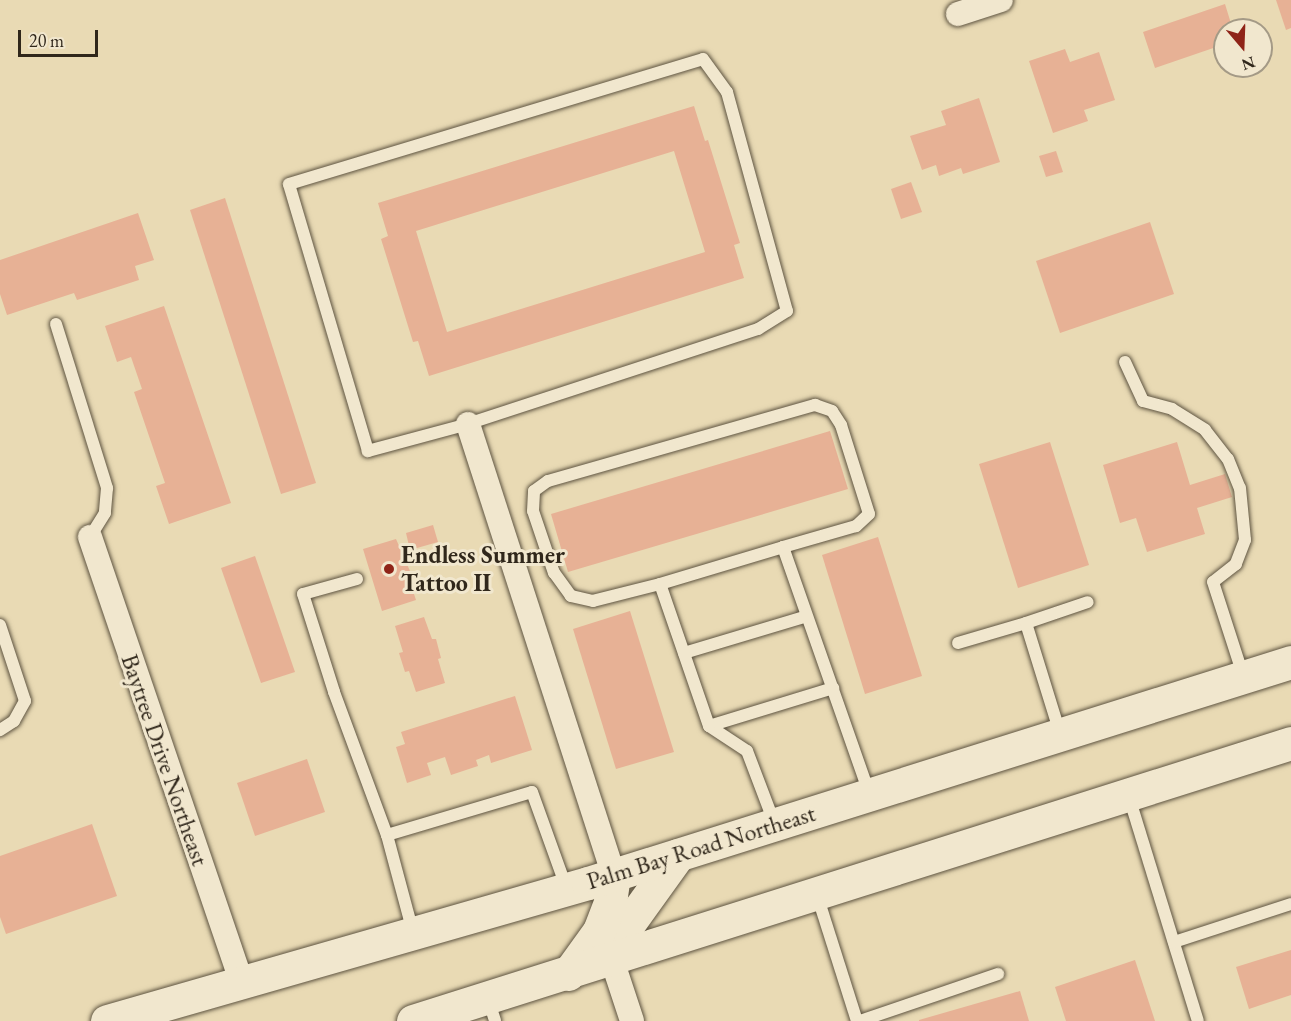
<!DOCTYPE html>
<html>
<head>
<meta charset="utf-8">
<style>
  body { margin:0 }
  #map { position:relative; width:1291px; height:1021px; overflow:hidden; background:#e9dab4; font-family:"EB Garamond",serif }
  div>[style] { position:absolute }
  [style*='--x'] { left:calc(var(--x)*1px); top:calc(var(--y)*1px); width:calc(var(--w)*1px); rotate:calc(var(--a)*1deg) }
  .building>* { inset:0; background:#e7b195 }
  .roads { filter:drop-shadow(0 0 2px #5e5441) drop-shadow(0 0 2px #5e5441) }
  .lane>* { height:12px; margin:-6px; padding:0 6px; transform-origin:6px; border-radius:6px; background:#f1e7ce }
  .street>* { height:24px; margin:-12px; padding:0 12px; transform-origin:12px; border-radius:12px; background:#f1e7ce }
  .secondary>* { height:33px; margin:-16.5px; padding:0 16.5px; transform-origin:16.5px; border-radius:16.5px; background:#f1e7ce }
  .dots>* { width:16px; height:16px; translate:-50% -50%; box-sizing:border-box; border:3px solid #f1e7ce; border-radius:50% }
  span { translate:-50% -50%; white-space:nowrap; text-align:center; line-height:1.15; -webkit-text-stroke:6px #f1e7ce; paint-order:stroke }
  .poi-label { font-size:24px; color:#30271b; font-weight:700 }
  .left { translate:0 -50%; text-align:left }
  .street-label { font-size:24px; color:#30271b }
  .north { position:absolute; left:1213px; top:18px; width:60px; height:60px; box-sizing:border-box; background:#f1e7ce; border:2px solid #a49a86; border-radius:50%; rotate:161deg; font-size:16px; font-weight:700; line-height:24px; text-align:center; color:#30271b }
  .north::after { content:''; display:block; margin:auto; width:21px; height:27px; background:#8f2418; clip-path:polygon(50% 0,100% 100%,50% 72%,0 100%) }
  .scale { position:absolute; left:18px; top:30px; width:80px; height:27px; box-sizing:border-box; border:3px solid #30271b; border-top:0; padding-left:8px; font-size:18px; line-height:21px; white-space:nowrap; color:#30271b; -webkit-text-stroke:4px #f1e7ce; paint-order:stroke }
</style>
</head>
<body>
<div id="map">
  <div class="building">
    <i style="clip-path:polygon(1276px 0,1291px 0,1291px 28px,1286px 30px)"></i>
    <i style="clip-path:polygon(1225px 4px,1233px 30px,1225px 30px,1225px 44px,1155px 68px,1143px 32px)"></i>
    <i style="clip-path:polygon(1065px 49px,1070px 62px,1099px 52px,1115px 100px,1084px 110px,1088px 121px,1053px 133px,1029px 61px)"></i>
    <i style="clip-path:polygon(979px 98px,1000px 162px,963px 174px,961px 168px,939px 176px,936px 165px,922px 170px,910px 136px,946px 125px,941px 111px)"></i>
    <i style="clip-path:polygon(evenodd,694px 106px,705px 141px,708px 140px,740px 243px,734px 245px,744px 278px,429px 376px,418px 341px,413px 342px,381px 239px,388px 236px,378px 203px,694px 106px,674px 151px,705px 252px,447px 332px,416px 231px,674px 151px)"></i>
    <i style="clip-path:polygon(1056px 151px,1063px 172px,1046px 177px,1039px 156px)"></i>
    <i style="clip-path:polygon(911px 182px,922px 212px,901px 219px,891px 189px)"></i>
    <i style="clip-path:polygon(225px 198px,316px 483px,281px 494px,190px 210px)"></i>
    <i style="clip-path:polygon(138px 213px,154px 260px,135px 266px,139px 280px,77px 300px,74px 293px,7px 315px,0 294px,0 260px)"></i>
    <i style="clip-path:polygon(1150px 222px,1174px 294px,1060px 333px,1036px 261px)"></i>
    <i style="clip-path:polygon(164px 306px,231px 503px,169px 524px,156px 486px,165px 483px,134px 392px,142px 389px,131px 357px,117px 362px,105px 326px)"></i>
    <i style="clip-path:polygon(830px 431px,848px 489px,568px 572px,551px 514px)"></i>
    <i style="clip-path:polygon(1050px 442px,1089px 565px,1018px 588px,979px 464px)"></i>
    <i style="clip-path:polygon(1177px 442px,1190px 485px,1225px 474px,1232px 497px,1197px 508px,1205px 534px,1147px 552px,1136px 518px,1120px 523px,1103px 465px)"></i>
    <i style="clip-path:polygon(433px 525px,438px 542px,410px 550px,406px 533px)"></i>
    <i style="clip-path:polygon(878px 537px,922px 676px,865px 694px,822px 555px)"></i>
    <i style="clip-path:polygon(396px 539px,413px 578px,409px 579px,416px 600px,382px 611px,363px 549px)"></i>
    <i style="clip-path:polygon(255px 556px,295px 672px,261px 683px,221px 568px)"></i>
    <i style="clip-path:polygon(630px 611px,674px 752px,616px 769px,573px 629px)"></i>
    <i style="clip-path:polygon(424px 617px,432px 639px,436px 639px,441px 658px,438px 659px,445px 683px,416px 692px,409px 671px,405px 672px,399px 653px,403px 652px,395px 626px)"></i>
    <i style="clip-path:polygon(515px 696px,532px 750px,491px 763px,489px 755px,476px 760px,478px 766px,451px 775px,445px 757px,427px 763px,431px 775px,407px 783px,396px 747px,405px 744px,401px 732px)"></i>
    <i style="clip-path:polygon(307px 759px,325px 812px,255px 836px,237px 783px)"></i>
    <i style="clip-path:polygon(92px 824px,117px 896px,6px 934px,0 917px,0 856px)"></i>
    <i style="clip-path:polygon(1291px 950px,1291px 995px,1249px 1009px,1236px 967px)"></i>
    <i style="clip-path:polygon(1135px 960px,1155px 1021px,1066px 1021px,1055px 987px)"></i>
    <i style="clip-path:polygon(1020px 991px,1029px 1021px,919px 1021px,919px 1020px)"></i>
  </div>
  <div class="roads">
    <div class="lane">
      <i style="--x:703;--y:59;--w:41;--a:54"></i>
      <i style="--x:727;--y:92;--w:227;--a:74.7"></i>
      <i style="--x:787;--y:311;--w:34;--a:148"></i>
      <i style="--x:758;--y:329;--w:305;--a:161.9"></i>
      <i style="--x:468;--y:424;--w:104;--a:164.9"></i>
      <i style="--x:368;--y:451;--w:278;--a:-106.5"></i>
      <i style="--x:289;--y:184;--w:432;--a:-16.8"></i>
      <i style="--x:56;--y:324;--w:172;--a:72.7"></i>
      <i style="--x:107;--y:488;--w:25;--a:95"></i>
      <i style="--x:105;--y:513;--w:28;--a:122"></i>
      <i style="--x:1125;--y:362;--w:43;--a:65.2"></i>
      <i style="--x:1143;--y:401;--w:30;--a:15"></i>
      <i style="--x:1172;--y:409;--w:39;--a:32"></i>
      <i style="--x:1205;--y:430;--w:37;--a:52"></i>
      <i style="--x:1228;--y:459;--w:31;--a:68"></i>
      <i style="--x:1240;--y:488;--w:52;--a:84.5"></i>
      <i style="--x:1245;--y:540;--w:26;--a:111"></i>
      <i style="--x:1236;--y:564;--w:29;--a:142"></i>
      <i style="--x:1213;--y:582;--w:98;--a:72.1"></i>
      <i style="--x:357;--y:579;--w:56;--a:164.5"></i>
      <i style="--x:303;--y:594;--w:103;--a:72.4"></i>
      <i style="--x:334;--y:692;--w:153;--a:69.7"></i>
      <i style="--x:387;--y:835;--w:100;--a:75"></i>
      <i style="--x:660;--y:584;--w:69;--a:165.8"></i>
      <i style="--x:593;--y:601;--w:23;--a:-167"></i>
      <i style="--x:571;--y:596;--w:29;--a:-126"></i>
      <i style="--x:554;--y:573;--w:65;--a:-108.7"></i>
      <i style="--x:533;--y:511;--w:20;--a:-87"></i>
      <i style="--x:534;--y:491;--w:17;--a:-36"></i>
      <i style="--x:548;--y:481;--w:278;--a:-15.9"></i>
      <i style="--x:815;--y:405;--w:18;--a:19"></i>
      <i style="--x:832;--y:411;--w:17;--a:57"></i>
      <i style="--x:841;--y:425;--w:93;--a:72.5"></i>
      <i style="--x:869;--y:514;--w:18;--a:137"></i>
      <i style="--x:856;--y:526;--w:76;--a:164"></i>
      <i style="--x:0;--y:625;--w:80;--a:71.8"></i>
      <i style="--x:25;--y:701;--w:23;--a:119"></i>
      <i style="--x:14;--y:721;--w:17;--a:147"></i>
      <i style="--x:958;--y:643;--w:71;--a:-16.4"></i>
      <i style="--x:684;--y:653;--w:128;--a:-16.7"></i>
      <i style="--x:709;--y:726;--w:130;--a:-17"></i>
      <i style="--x:1060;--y:733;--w:115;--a:-107.2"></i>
      <i style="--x:1026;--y:623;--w:65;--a:-18.7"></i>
      <i style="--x:1129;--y:797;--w:234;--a:72.9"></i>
      <i style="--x:774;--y:822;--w:76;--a:-110.8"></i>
      <i style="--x:747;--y:751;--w:45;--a:-146.7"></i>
      <i style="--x:709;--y:726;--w:150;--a:-109"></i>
      <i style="--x:660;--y:584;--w:128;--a:-16.7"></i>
      <i style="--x:783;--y:547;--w:261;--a:70.7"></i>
      <i style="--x:387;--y:835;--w:151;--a:-16.5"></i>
      <i style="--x:532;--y:792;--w:103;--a:70.2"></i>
      <i style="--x:817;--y:895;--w:132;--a:72.4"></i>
      <i style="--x:1174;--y:942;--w:123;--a:-18"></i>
      <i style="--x:488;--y:999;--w:23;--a:72"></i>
      <i style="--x:860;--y:1021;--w:146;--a:-18.8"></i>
    </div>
    <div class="street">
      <i style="--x:958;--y:14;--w:45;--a:-18"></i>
      <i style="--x:468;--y:424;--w:474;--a:72.1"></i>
      <i style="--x:90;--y:537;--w:471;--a:71.2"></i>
      <i style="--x:612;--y:960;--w:64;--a:71.8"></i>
    </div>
    <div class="secondary">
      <i style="--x:612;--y:960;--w:29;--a:-70"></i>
      <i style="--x:622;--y:933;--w:96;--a:-54.3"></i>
      <i style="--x:568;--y:974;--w:53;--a:-54.2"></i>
      <i style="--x:599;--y:931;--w:30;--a:-69"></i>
      <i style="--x:610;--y:903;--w:28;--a:-82"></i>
      <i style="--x:107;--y:1021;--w:500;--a:-16.01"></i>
      <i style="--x:588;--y:883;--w:737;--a:-17.45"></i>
      <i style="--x:413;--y:1021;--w:921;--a:-17.57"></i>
    </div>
  </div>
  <div class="dots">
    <i style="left:389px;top:569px;background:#8f2418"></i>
  </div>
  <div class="poi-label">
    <span class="left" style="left:401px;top:569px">Endless Summer<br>Tattoo II</span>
  </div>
  <div class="street-label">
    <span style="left:165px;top:760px;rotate:71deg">Baytree Drive Northeast</span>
    <span style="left:701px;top:847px;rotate:-17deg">Palm Bay Road Northeast</span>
  </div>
  <div class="north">N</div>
  <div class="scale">20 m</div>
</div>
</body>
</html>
